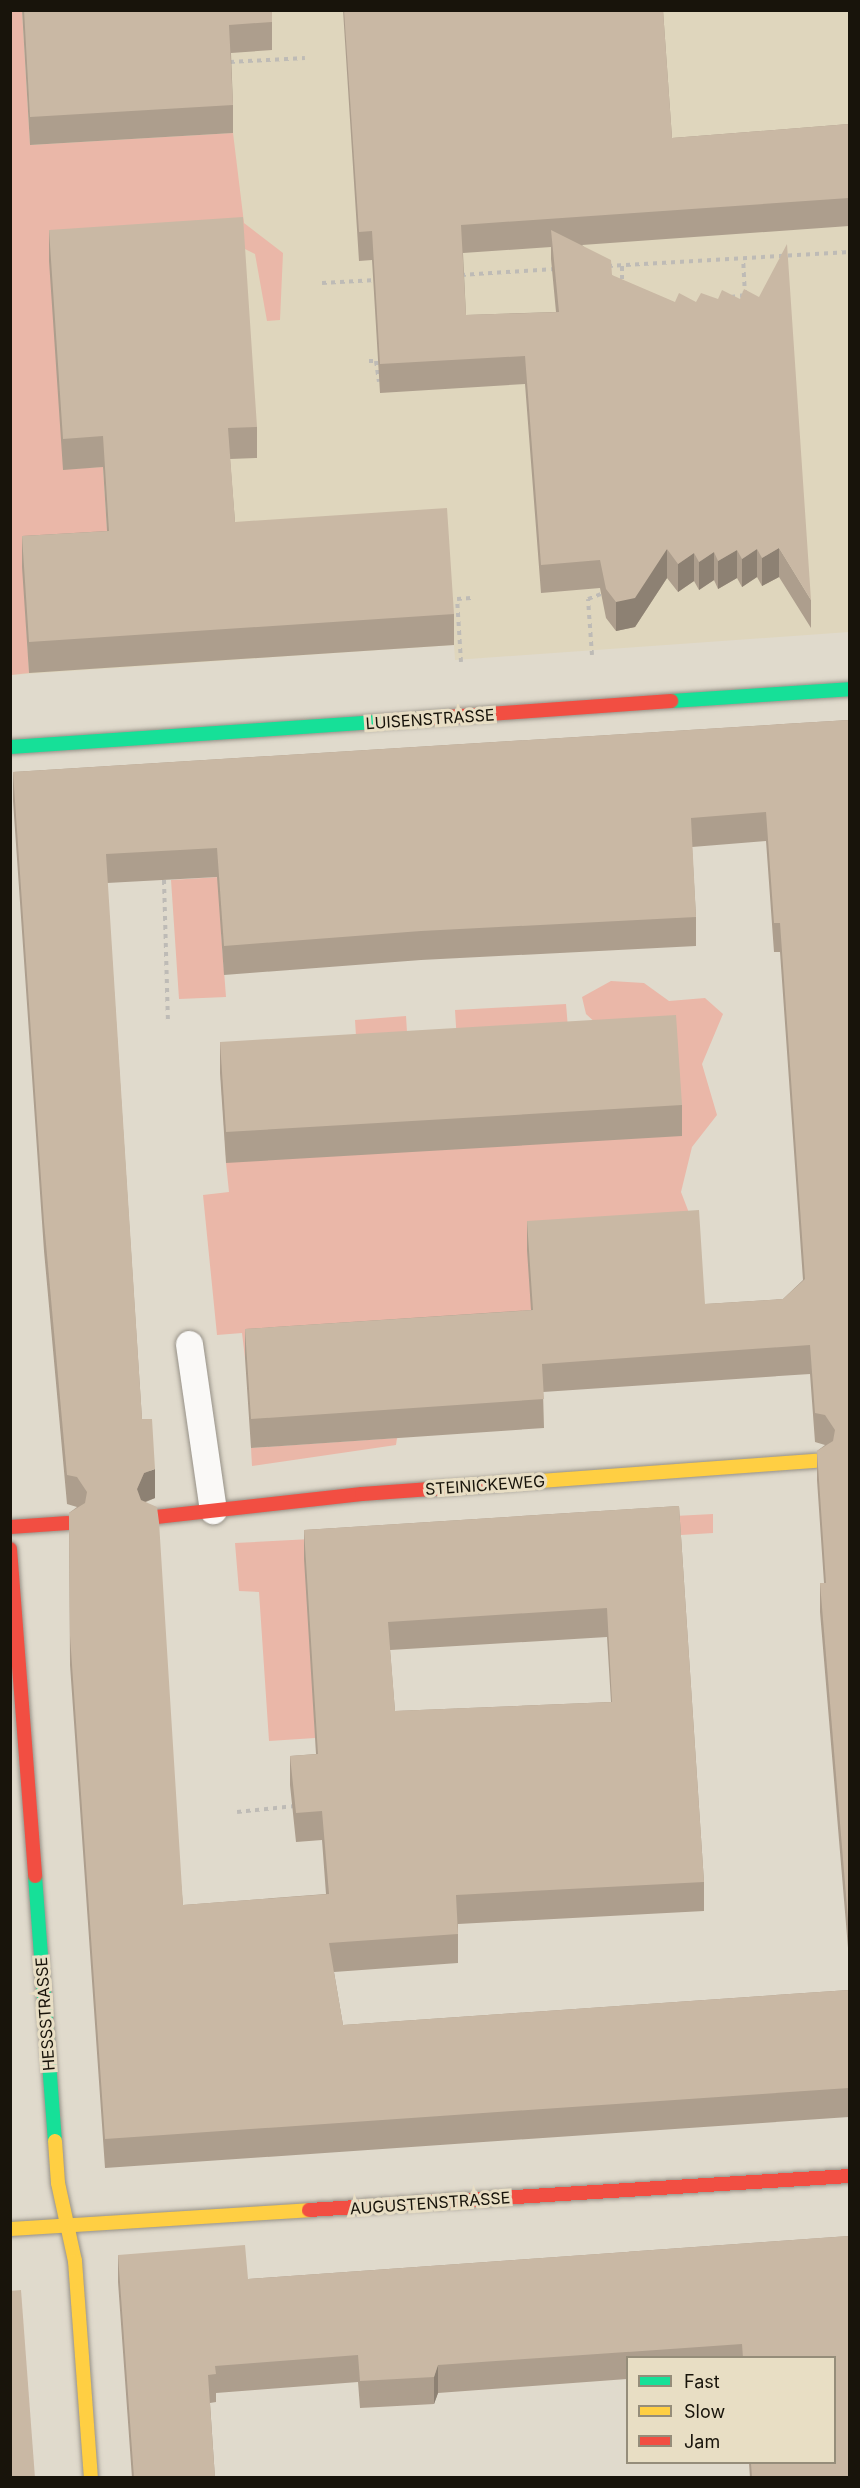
<!DOCTYPE html>
<html>
<head>
<meta charset="utf-8">
<style>
  body { margin:0 }
  #map { position:relative; width:860px; height:2488px; overflow:hidden; background:#e0dacc; font-family:Inter,sans-serif }
  div>[style] { position:absolute }
  [style*='--x'] { left:calc(var(--x)*1px); top:calc(var(--y)*1px); width:calc(var(--w)*1px); rotate:calc(var(--a)*1deg) }
  .built>* { inset:0; background:#dfd6bd }
  .green>* { inset:0; background:#eab7a8 }
  .path>* { height:4px; margin-top:-2px; transform-origin:0; background:repeating-linear-gradient(90deg,#bebbb6 0 4.5px,transparent 0 9px) }
  .roads { filter:drop-shadow(0 0 2px #969187) drop-shadow(0 0 2px #969187) }
  .lane>* { height:27px; margin:-13.5px; padding:0 13.5px; transform-origin:13.5px; border-radius:13.5px; background:#faf9f7 }
  .fast>* { height:14px; margin:-7px; padding:0 7px; transform-origin:7px; border-radius:7px; background:#16e098 }
  .slow>* { height:14px; margin:-7px; padding:0 7px; transform-origin:7px; border-radius:7px; background:#ffcf43 }
  .jam>* { height:14px; margin:-7px; padding:0 7px; transform-origin:7px; border-radius:7px; background:#f24e42 }
  .wall>* { inset:0; background:#ad9e8d }
  .shaded-wall>* { inset:0; background:#8d8173 }
  .building>* { inset:0; background:#c9b8a4 }
  span { translate:-50% -50%; white-space:nowrap; text-align:center; line-height:1.15; -webkit-text-stroke:6px #e8dec4; paint-order:stroke }
  .street-label { font-size:16px; color:#18140b }
  .frame { position:absolute; inset:0; border:12px solid #18140b; pointer-events:none }
  .legend { position:absolute; left:626px; top:2356px; width:210px; height:108px; box-sizing:border-box; background:#e8dec4; border:2px solid #958d7a; margin:0; padding:8px 10px; list-style:none; font-size:18px; color:#18140b }
  .legend li { display:flex; align-items:center; gap:12px; height:30px }
  .legend b { width:30px; border:2px solid #958d7a }
</style>
</head>
<body>
<div id="map">
  <div class="built">
    <i style="clip-path:polygon(11px 11px,849px 11px,849px 632px,455px 660px,454px 645px,11px 675px)"></i>
  </div>
  <div class="green">
    <i style="clip-path:polygon(10px 11px,22px 11px,30px 145px,233px 133px,244px 223px,283px 253px,280px 320px,267px 321px,255px 254px,243px 248px,63px 469px,103px 467px,109px 562px,23px 567px,29px 673px,11px 675px)"></i>
    <i style="clip-path:polygon(350px 869px,221px 931px,226px 997px,179px 999px,171px 880px)"></i>
    <i style="clip-path:polygon(611px 981px,644px 983px,669px 1001px,705px 998px,723px 1014px,702px 1064px,717px 1115px,692px 1147px,681px 1192px,699px 1239px,537px 1338px,245px 1358px,242px 1333px,217px 1335px,203px 1195px,229px 1192px,226px 1163px,624px 1049px,586px 1014px,582px 997px)"></i>
    <i style="clip-path:polygon(566px 1004px,570px 1052px,458px 1059px,455px 1010px)"></i>
    <i style="clip-path:polygon(406px 1016px,409px 1063px,358px 1067px,355px 1020px)"></i>
    <i style="clip-path:polygon(397px 1438px,396px 1445px,252px 1466px,251px 1448px)"></i>
    <i style="clip-path:polygon(713px 1514px,713px 1533px,618px 1539px,617px 1519px)"></i>
    <i style="clip-path:polygon(311px 1539px,315px 1738px,269px 1741px,259px 1592px,239px 1591px,235px 1543px)"></i>
  </div>
  <div class="path">
    <i style="--x:230;--y:62;--w:75;--a:-3.1"></i>
    <i style="--x:608;--y:266;--w:242;--a:-3.3"></i>
    <i style="--x:622;--y:266;--w:17;--a:90"></i>
    <i style="--x:461;--y:275;--w:94;--a:-3.7"></i>
    <i style="--x:322;--y:283;--w:54;--a:-3.2"></i>
    <i style="--x:731;--y:297;--w:14;--a:-8"></i>
    <i style="--x:745;--y:295;--w:36;--a:-93"></i>
    <i style="--x:369;--y:361;--w:7;--a:0"></i>
    <i style="--x:376;--y:361;--w:21;--a:82"></i>
    <i style="--x:592;--y:655;--w:56;--a:-94.1"></i>
    <i style="--x:588;--y:599;--w:17;--a:-21"></i>
    <i style="--x:461;--y:662;--w:63;--a:-93.6"></i>
    <i style="--x:457;--y:599;--w:14;--a:-4"></i>
    <i style="--x:164;--y:880;--w:143;--a:88.4"></i>
    <i style="--x:237;--y:1812;--w:58;--a:-5.9"></i>
  </div>
  <div class="roads">
    <div class="lane">
      <i style="--x:189;--y:1344;--w:168;--a:81.8"></i>
    </div>
    <div class="fast">
      <i style="--x:671;--y:701;--w:179;--a:-3.8"></i>
      <i style="--x:10;--y:747;--w:410;--a:-3.9"></i>
      <i style="--x:35;--y:1876;--w:266;--a:85.7"></i>
    </div>
    <div class="slow">
      <i style="--x:513;--y:1483;--w:304;--a:-4.2"></i>
      <i style="--x:55;--y:2141;--w:42;--a:85.9"></i>
      <i style="--x:58;--y:2183;--w:80;--a:77.7"></i>
      <i style="--x:75;--y:2261;--w:218;--a:85.8"></i>
      <i style="--x:10;--y:2229;--w:300;--a:-3.6"></i>
    </div>
    <div class="jam">
      <i style="--x:419;--y:719;--w:253;--a:-4.1"></i>
      <i style="--x:156;--y:1517;--w:207;--a:-6.4"></i>
      <i style="--x:362;--y:1494;--w:151;--a:-4.2"></i>
      <i style="--x:10;--y:1527;--w:58;--a:-3.9"></i>
      <i style="--x:10;--y:1549;--w:328;--a:85.6"></i>
      <i style="--x:309;--y:2210;--w:542;--a:-3.6"></i>
    </div>
  </div>
  <div class="wall">
    <i style="clip-path:polygon(22px 10px,272px 10px,272px 50px,231px 53px,233px 105px,233px 133px,30px 145px)"></i>
    <i style="clip-path:polygon(evenodd,343px 10px,663px 10px,672px 138px,849px 124px,849px 226px,582px 245px,612px 275px,811px 600px,811px 628px,779px 577px,762px 586px,757px 577px,742px 587px,737px 578px,718px 589px,714px 580px,699px 590px,694px 581px,678px 592px,667px 578px,635px 627px,616px 631px,606px 618px,600px 588px,541px 593px,525px 384px,380px 393px,372px 260px,359px 261px,343px 10px,551px 247px,551px 259px,556px 312px,466px 315px,463px 253px,551px 247px)"></i>
    <i style="clip-path:polygon(49px 230px,257px 427px,257px 458px,230px 459px,235px 522px,454px 614px,454px 645px,29px 673px,22px 567px,22px 536px,107px 531px,103px 467px,63px 470px,49px 261px)"></i>
    <i style="clip-path:polygon(evenodd,849px 720px,849px 1960px,820px 1612px,820px 1583px,824px 1583px,817px 1480px,817px 1451px,825px 1445px,815px 1442px,810px 1374px,543px 1392px,544px 1428px,251px 1448px,245px 1358px,245px 1329px,531px 1310px,527px 1250px,527px 1221px,705px 1304px,783px 1299px,803px 1280px,780px 952px,774px 952px,766px 841px,692px 847px,696px 917px,696px 946px,421px 960px,224px 975px,217px 877px,107px 883px,142px 1419px,155px 1498px,146px 1502px,183px 1905px,326px 1894px,322px 1840px,296px 1842px,290px 1785px,290px 1756px,316px 1754px,304px 1559px,304px 1530px,679px 1506px,704px 1882px,704px 1911px,458px 1924px,458px 1963px,334px 1972px,343px 2025px,849px 1990px,849px 2117px,105px 2168px,70px 1665px,69px 1513px,77px 1507px,67px 1504px,44px 1251px,13px 801px,13px 772px,849px 720px,607px 1637px,611px 1702px,395px 1711px,390px 1650px,607px 1637px)"></i>
    <i style="clip-path:polygon(220px 1042px,682px 1105px,682px 1136px,226px 1163px,220px 1073px)"></i>
    <i style="clip-path:polygon(849px 2236px,849px 2478px,750px 2478px,749px 2463px,834px 2463px,834px 2358px,627px 2358px,627px 2379px,438px 2393px,434px 2404px,360px 2408px,358px 2382px,216px 2393px,216px 2402px,210px 2403px,215px 2478px,132px 2478px,118px 2282px,118px 2255px,248px 2279px)"></i>
  </div>
  <div class="shaded-wall">
    <i style="clip-path:polygon(779px 548px,779px 577px,762px 586px,762px 558px)"></i>
    <i style="clip-path:polygon(667px 549px,667px 578px,635px 627px,616px 631px,616px 602px)"></i>
    <i style="clip-path:polygon(757px 549px,757px 577px,742px 587px,742px 559px)"></i>
    <i style="clip-path:polygon(737px 550px,737px 578px,718px 589px,718px 561px)"></i>
    <i style="clip-path:polygon(714px 552px,714px 580px,699px 590px,699px 562px)"></i>
    <i style="clip-path:polygon(694px 553px,694px 581px,678px 592px,678px 564px)"></i>
    <i style="clip-path:polygon(155px 1469px,155px 1498px,144px 1502px,137px 1518px,137px 1489px,144px 1473px)"></i>
    <i style="clip-path:polygon(438px 2365px,438px 2393px,434px 2404px,434px 2377px)"></i>
  </div>
  <div class="building">
    <i style="clip-path:polygon(24px 10px,272px 10px,272px 22px,229px 25px,233px 105px,30px 117px)"></i>
    <i style="clip-path:polygon(344px 10px,663px 10px,672px 138px,849px 124px,849px 198px,461px 225px,466px 315px,559px 312px,551px 230px,611px 260px,612px 275px,675px 302px,679px 293px,696px 302px,701px 293px,718px 299px,722px 290px,740px 299px,744px 289px,759px 297px,787px 244px,811px 600px,779px 548px,762px 558px,757px 549px,742px 559px,737px 550px,718px 561px,714px 552px,699px 562px,694px 553px,678px 564px,667px 549px,635px 598px,616px 602px,606px 589px,600px 560px,541px 565px,525px 356px,380px 364px,372px 231px,359px 232px)"></i>
    <i style="clip-path:polygon(243px 217px,257px 427px,228px 428px,235px 522px,447px 508px,454px 614px,29px 642px,22px 536px,109px 531px,103px 436px,63px 439px,49px 230px)"></i>
    <i style="clip-path:polygon(evenodd,849px 720px,849px 1931px,820px 1583px,826px 1583px,817px 1451px,833px 1441px,835px 1430px,825px 1415px,815px 1413px,810px 1345px,542px 1364px,544px 1399px,251px 1419px,245px 1329px,533px 1310px,527px 1221px,699px 1210px,705px 1304px,783px 1299px,805px 1279px,780px 923px,774px 923px,766px 812px,691px 818px,696px 917px,421px 931px,224px 946px,217px 848px,106px 854px,142px 1419px,152px 1419px,155px 1469px,144px 1473px,137px 1489px,141px 1500px,157px 1507px,159px 1522px,183px 1905px,329px 1894px,322px 1811px,296px 1813px,290px 1756px,318px 1754px,304px 1530px,679px 1506px,704px 1882px,456px 1895px,458px 1934px,329px 1943px,343px 2025px,849px 1990px,849px 2088px,105px 2139px,70px 1636px,69px 1513px,85px 1503px,87px 1492px,77px 1477px,67px 1475px,44px 1222px,13px 772px,849px 720px,607px 1608px,612px 1702px,395px 1711px,388px 1622px,607px 1608px)"></i>
    <i style="clip-path:polygon(676px 1015px,682px 1105px,226px 1132px,220px 1042px)"></i>
    <i style="clip-path:polygon(849px 2236px,849px 2478px,752px 2478px,751px 2463px,834px 2463px,834px 2358px,743px 2358px,742px 2344px,438px 2365px,434px 2377px,360px 2381px,358px 2355px,215px 2366px,216px 2374px,208px 2375px,215px 2478px,134px 2478px,118px 2255px,245px 2245px,248px 2279px)"></i>
    <i style="clip-path:polygon(21px 2290px,35px 2478px,10px 2478px,10px 2291px)"></i>
  </div>
  <div class="street-label">
    <span style="left:430px;top:719px;rotate:-4deg">LUISENSTRASSE</span>
    <span style="left:485px;top:1485px;rotate:-4deg">STEINICKEWEG</span>
    <span style="left:45px;top:2014px;rotate:-94deg">HESSSTRASSE</span>
    <span style="left:430px;top:2203px;rotate:-4deg">AUGUSTENSTRASSE</span>
  </div>
  <div class="frame"></div>
  <ul class="legend">
  <li><b style="height:8px;background:#16e098"></b>Fast</li>
  <li><b style="height:8px;background:#ffcf43"></b>Slow</li>
  <li><b style="height:8px;background:#f24e42"></b>Jam</li>
  </ul>
</div>
</body>
</html>
